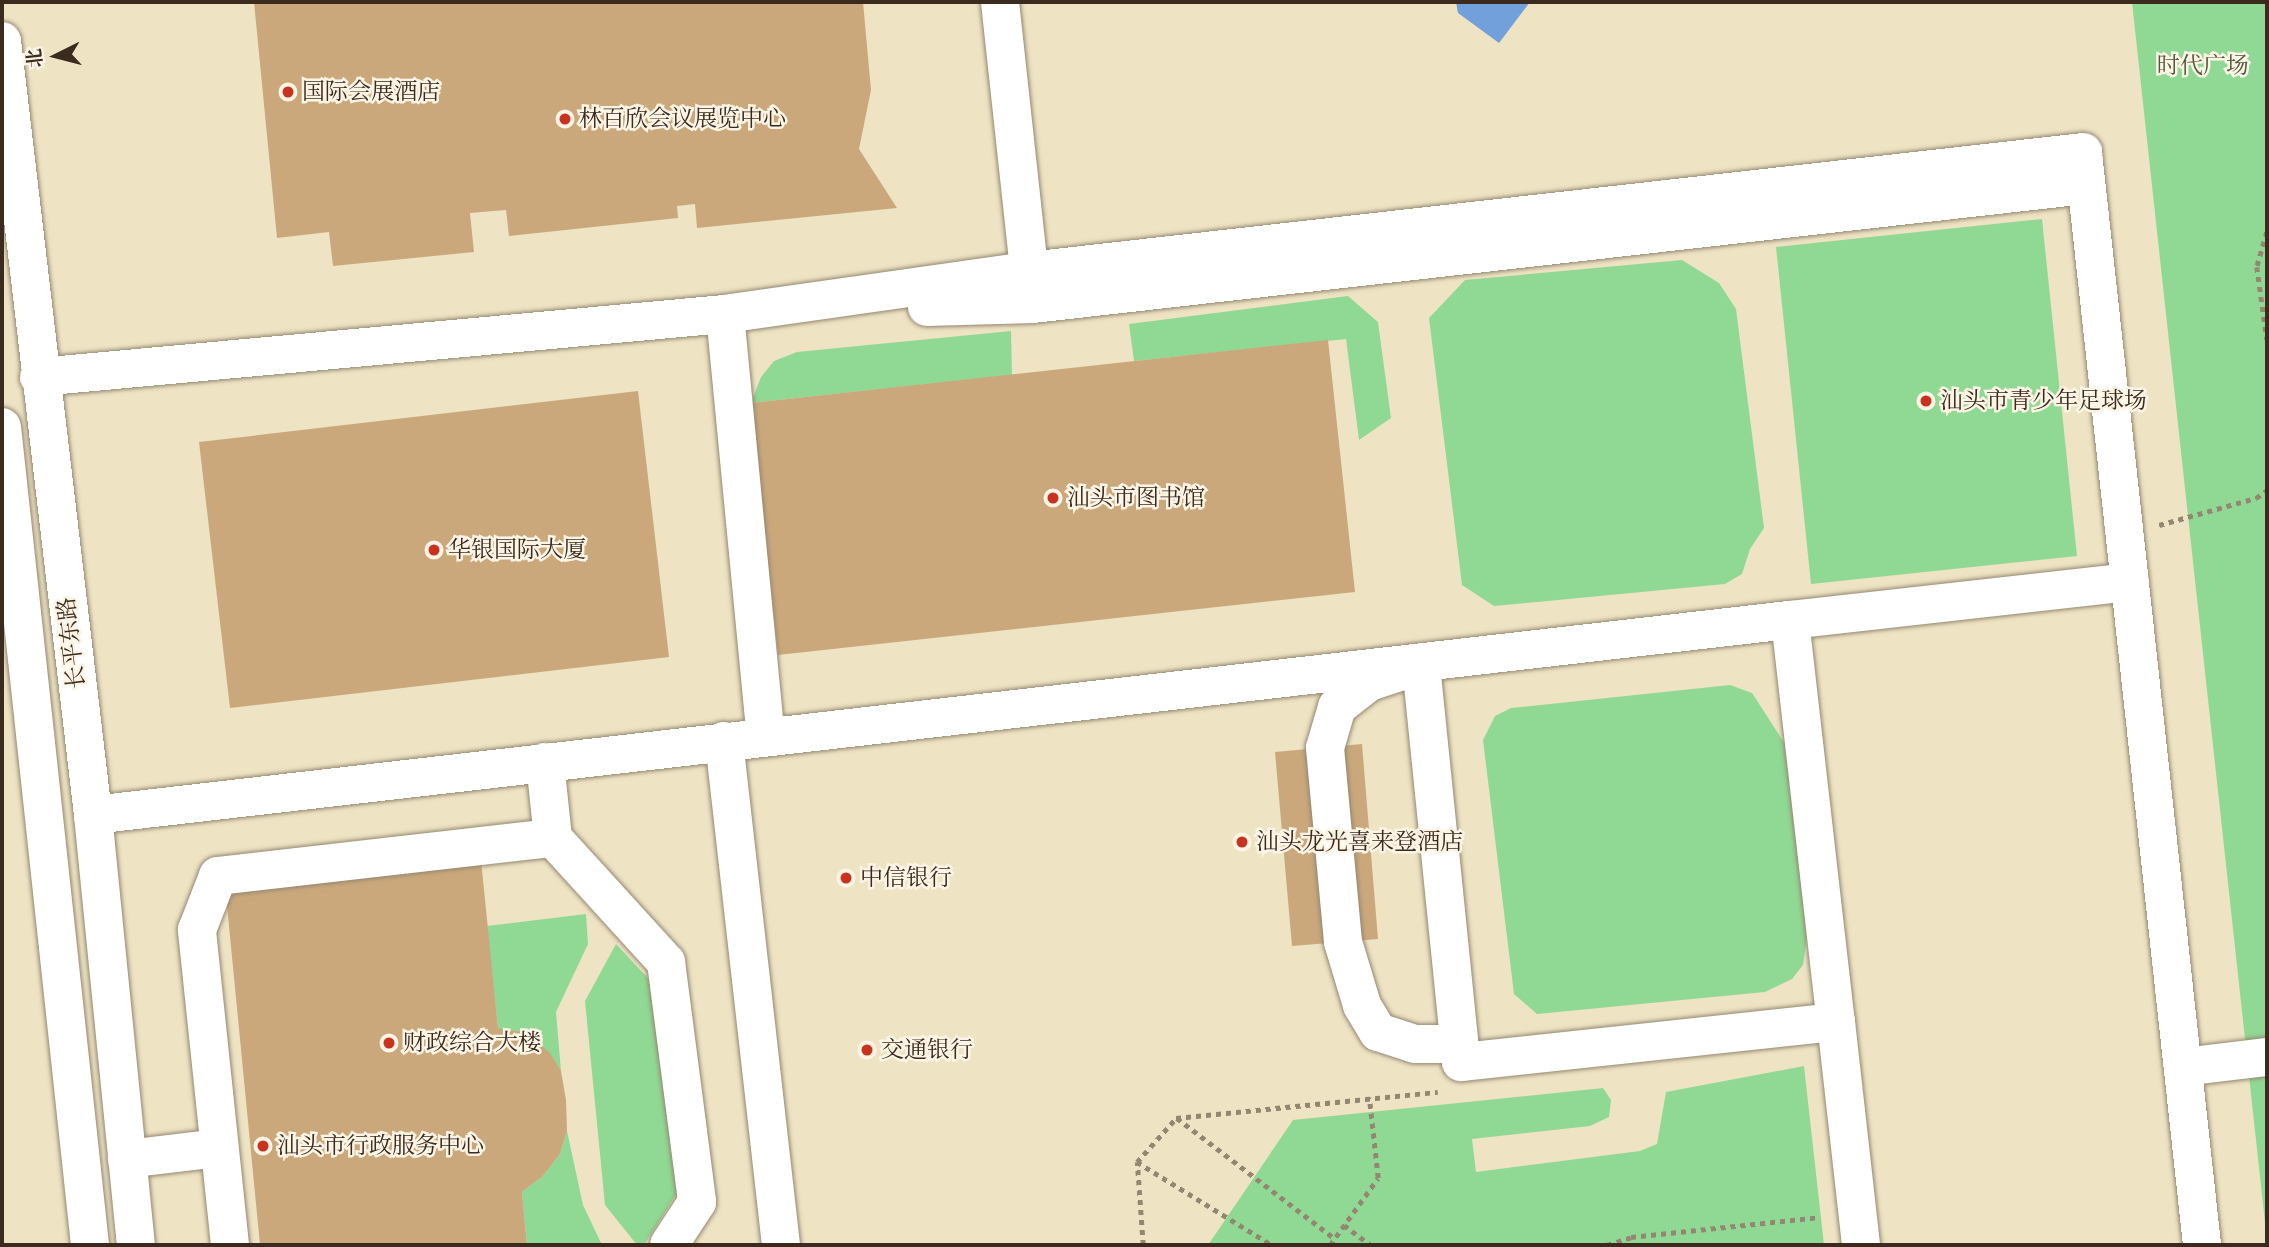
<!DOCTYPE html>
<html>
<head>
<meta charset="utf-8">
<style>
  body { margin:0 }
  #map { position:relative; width:2269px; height:1247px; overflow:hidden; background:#eee4c4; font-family:Cardo,"Noto Serif SC",serif }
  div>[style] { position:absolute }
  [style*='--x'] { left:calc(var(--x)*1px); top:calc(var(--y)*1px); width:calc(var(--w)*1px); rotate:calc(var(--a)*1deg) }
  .green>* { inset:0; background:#90d994 }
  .water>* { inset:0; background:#71a0da }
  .building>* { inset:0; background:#caa87c }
  .path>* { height:4.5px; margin-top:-2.25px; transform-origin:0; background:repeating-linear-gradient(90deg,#948771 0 5px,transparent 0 10px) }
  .roads { filter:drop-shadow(0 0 2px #948771) drop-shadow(0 0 2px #948771) }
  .minor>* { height:38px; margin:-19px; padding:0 19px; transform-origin:19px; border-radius:19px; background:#fff }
  .dots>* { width:19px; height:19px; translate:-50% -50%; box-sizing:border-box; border:4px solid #fcf5e5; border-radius:50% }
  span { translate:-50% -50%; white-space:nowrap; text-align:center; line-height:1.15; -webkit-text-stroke:5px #fcf5e5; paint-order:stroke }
  .park-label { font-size:23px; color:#50563c }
  .poi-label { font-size:23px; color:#3b2a1e }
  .left { translate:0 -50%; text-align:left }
  .street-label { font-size:23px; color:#3b2a1e }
  .frame { position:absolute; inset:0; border:4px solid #3b2a1e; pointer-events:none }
  .north { position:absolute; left:21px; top:21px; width:70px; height:70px; -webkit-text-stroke:5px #fcf5e5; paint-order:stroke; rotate:264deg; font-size:19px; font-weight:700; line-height:28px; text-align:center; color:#3b2a1e }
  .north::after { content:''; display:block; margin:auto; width:24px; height:32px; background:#3b2a1e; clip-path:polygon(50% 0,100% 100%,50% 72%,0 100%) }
</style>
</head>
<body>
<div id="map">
  <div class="green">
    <i style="clip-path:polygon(2132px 2px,2267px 2px,2267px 1241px)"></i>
    <i style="clip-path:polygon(2042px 219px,2077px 556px,1811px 584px,1776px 247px)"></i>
    <i style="clip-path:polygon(1682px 260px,1719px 283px,1736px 309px,1764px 528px,1750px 549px,1742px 574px,1725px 584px,1494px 606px,1462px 585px,1429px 318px,1465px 280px)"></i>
    <i style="clip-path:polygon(1348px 296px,1378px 322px,1391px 418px,1359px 440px,1346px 339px,1134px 361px,1129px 324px)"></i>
    <i style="clip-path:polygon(1011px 331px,1012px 375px,751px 403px,761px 377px,774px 361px,797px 352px)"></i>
    <i style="clip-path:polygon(1730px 685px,1752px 693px,1785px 744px,1807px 937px,1803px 965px,1792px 979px,1765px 992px,1537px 1014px,1514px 994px,1483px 740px,1495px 716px,1511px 708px)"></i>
    <i style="clip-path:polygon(586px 914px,588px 944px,556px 1012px,561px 1071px,498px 1028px,487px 926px)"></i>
    <i style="clip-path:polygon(616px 944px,657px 988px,679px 1190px,644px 1245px,637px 1245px,605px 1205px,585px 1001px)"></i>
    <i style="clip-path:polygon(1804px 1066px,1824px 1245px,1208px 1245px,1293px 1120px,1603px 1088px,1611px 1100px,1609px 1117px,1590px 1126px,1472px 1139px,1476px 1172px,1640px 1151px,1657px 1144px,1666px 1092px)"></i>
    <i style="clip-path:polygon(567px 1131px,583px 1205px,602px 1245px,527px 1245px,522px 1192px,543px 1176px,560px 1154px)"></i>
  </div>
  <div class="water">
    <i style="clip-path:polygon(1456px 2px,1530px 2px,1499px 43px,1458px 13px)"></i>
  </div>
  <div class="building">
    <i style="clip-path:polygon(254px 2px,863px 2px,871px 90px,859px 149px,897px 208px,697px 228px,695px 204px,677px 206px,678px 218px,509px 236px,506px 210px,470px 213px,474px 252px,333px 266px,329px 232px,277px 238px)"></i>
    <i style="clip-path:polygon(1328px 340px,1355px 592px,778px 655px,751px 403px)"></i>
    <i style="clip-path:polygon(638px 391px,669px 657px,230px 708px,199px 442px)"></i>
    <i style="clip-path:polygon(1362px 744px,1378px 939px,1292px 946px,1275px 752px)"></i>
    <i style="clip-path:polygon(481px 860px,498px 1028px,527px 1033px,550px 1053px,561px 1071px,566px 1100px,567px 1131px,560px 1154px,543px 1176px,522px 1192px,527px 1245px,260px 1245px,225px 885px)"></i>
  </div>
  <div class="path">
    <i style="--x:2267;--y:232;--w:36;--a:106"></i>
    <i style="--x:2257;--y:267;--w:73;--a:82.1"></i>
    <i style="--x:2159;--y:525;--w:101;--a:-15.6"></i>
    <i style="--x:2256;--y:498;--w:14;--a:-36"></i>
    <i style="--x:1177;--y:1118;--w:199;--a:37.4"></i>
    <i style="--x:1137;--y:1162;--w:158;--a:31.6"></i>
    <i style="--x:1344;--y:1225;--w:34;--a:37"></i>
    <i style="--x:1143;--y:1245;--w:83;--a:-94.1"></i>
    <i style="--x:1137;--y:1162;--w:59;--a:-48.4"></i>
    <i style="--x:1176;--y:1118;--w:263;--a:-5.7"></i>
    <i style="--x:1330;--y:1245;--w:82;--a:-54.4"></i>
    <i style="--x:1378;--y:1178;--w:81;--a:-96.3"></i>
    <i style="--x:1607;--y:1245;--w:25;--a:-18"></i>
    <i style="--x:1631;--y:1237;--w:190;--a:-6"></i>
  </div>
  <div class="roads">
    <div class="minor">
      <i style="--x:1000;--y:2;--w:295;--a:83.8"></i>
      <i style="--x:2;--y:41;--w:779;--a:83.29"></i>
      <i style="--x:93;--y:815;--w:432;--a:84.3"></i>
      <i style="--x:2084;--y:162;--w:1089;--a:83.78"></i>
      <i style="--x:927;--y:307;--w:106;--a:-1.6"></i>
      <i style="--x:1033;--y:304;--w:1060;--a:-6.45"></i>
      <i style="--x:725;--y:314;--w:425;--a:84.5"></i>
      <i style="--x:39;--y:377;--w:689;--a:-5.25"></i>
      <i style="--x:725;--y:314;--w:307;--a:-8.1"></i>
      <i style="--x:1029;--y:271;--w:1061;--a:-6.44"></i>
      <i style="--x:2;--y:427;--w:823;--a:83.86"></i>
      <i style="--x:1790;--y:620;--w:342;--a:-6.4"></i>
      <i style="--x:724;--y:741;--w:507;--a:83.55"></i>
      <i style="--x:545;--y:762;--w:76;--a:84"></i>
      <i style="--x:93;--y:815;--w:1708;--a:-6.56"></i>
      <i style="--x:1790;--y:620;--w:405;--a:83.5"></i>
      <i style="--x:1459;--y:1044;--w:44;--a:180"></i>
      <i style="--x:1415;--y:1044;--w:39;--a:-162"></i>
      <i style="--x:1378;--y:1032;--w:31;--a:-121"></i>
      <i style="--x:1362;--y:1005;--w:66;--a:-106.8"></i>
      <i style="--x:1343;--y:942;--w:195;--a:-95.3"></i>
      <i style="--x:1325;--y:748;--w:43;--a:-73.7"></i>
      <i style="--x:1337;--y:707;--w:41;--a:-38"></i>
      <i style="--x:1369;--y:682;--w:55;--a:-18.1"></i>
      <i style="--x:1421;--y:665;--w:399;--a:84.2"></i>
      <i style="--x:1461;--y:1062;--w:377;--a:-6.1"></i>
      <i style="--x:1836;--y:1022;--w:224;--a:83.6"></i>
      <i style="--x:2183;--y:1067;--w:85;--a:-6.8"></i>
      <i style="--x:127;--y:1159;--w:93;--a:-6.8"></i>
      <i style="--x:230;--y:1245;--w:317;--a:-96"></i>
      <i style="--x:197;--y:930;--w:58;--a:-68.7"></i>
      <i style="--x:218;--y:876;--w:337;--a:-6.5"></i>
      <i style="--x:553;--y:838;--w:168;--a:47.7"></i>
      <i style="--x:666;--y:962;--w:242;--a:82.6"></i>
      <i style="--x:697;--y:1202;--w:51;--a:123.1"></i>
    </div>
  </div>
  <div class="dots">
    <i style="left:288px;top:92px;background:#c8321e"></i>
    <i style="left:565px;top:119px;background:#c8321e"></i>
    <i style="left:1926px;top:401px;background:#c8321e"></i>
    <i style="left:1053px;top:498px;background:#c8321e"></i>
    <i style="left:434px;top:550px;background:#c8321e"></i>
    <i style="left:1242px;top:842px;background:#c8321e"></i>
    <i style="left:846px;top:878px;background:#c8321e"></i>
    <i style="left:389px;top:1043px;background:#c8321e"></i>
    <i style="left:867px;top:1050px;background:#c8321e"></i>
    <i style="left:263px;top:1146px;background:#c8321e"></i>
  </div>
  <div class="park-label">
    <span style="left:2203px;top:66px">时代广场</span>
  </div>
  <div class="poi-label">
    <span class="left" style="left:302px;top:92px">国际会展酒店</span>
    <span class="left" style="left:579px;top:119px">林百欣会议展览中心</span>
    <span class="left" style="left:1940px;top:401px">汕头市青少年足球场</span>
    <span class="left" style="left:1067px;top:498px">汕头市图书馆</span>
    <span class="left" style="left:448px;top:550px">华银国际大厦</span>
    <span class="left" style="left:1256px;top:842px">汕头龙光喜来登酒店</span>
    <span class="left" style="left:860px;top:878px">中信银行</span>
    <span class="left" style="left:403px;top:1043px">财政综合大楼</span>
    <span class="left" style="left:881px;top:1050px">交通银行</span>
    <span class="left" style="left:277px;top:1146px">汕头市行政服务中心</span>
  </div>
  <div class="street-label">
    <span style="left:72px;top:643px;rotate:-97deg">长平东路</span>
  </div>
  <div class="frame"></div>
  <div class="north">北</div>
</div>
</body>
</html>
